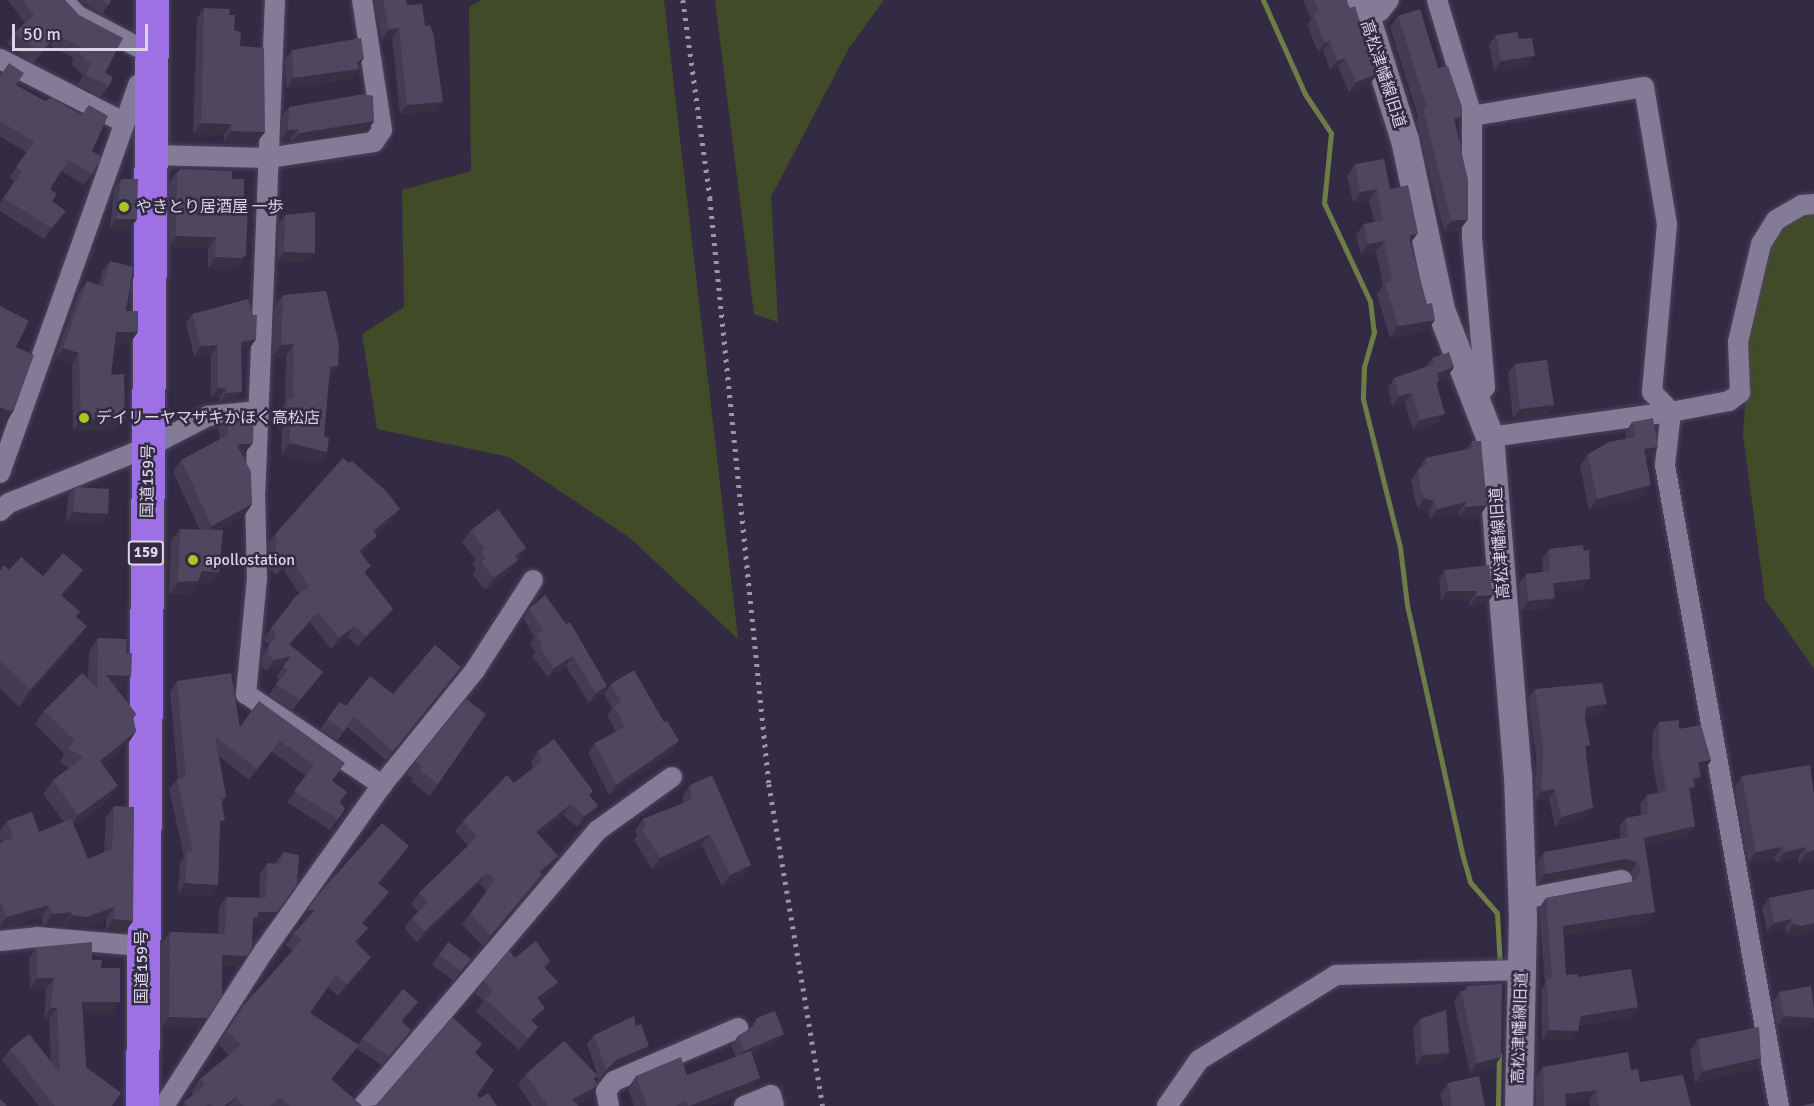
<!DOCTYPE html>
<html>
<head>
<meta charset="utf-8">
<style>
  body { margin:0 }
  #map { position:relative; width:1814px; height:1106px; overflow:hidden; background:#332b43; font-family:Signika,"Noto Sans JP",sans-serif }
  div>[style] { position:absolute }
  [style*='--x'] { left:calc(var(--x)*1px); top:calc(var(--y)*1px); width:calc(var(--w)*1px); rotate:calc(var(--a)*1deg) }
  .green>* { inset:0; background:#414b27 }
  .stream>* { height:5px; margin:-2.5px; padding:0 2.5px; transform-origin:2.5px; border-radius:2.5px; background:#6e7d47 }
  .roads { filter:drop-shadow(0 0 2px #4d465a) drop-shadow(0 0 2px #4d465a) }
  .street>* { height:20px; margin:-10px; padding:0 10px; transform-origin:10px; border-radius:10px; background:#847b97 }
  .secondary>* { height:28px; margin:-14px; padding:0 14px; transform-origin:14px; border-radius:14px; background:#847b97 }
  .highway>* { height:33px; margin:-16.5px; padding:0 16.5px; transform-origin:16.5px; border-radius:16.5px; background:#9d70e3 }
  .rail>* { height:4.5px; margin-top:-2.25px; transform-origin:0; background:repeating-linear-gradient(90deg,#9c96a9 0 3px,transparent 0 9px) }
  .wall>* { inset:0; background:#443c53 }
  .shaded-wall>* { inset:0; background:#373143 }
  .building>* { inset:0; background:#4f4660 }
  .dots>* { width:16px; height:16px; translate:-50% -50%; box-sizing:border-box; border:3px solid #332b43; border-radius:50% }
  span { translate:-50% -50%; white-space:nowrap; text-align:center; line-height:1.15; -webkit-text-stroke:5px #332b43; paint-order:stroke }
  .shield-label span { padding:2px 4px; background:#332b43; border:2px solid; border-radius:4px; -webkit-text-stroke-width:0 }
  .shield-label { font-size:15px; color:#dbd6e6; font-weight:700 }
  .street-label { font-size:16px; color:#dbd6e6 }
  .poi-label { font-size:16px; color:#dbd6e6 }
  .left { translate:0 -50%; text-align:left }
  .scale { position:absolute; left:12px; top:24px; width:136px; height:27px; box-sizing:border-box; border:3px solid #dbd6e6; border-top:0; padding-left:8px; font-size:18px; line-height:21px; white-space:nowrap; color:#dbd6e6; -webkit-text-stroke:4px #332b43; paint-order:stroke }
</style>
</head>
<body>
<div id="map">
  <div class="green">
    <i style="clip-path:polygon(482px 0,664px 0,738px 639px,630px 538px,509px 457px,377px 429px,362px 334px,404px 307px,402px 190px,471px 171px,469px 7px)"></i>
    <i style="clip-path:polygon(715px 0,884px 0,849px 48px,771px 197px,778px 322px,754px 314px)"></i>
    <i style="clip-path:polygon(1810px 212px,1814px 213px,1814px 669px,1765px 599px,1743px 435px,1747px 373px,1744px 327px,1762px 256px,1783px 224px)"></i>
  </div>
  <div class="stream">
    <i style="--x:1263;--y:0;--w:103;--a:65.9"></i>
    <i style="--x:1305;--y:94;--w:47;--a:56.3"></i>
    <i style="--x:1331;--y:133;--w:70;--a:95.7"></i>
    <i style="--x:1324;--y:203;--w:108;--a:64.9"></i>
    <i style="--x:1370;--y:301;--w:31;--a:83"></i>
    <i style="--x:1374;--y:332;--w:36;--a:106"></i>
    <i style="--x:1364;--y:367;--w:32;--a:92"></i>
    <i style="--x:1363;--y:399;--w:153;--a:76"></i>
    <i style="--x:1400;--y:547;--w:58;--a:83.1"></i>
    <i style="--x:1407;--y:605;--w:258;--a:77.5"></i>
    <i style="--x:1463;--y:857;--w:26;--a:74"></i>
    <i style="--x:1470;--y:882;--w:41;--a:48.9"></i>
    <i style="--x:1497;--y:913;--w:54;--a:86.8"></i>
    <i style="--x:1498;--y:1106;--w:52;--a:-88.9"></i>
  </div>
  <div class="roads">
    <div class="street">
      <i style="--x:63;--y:0;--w:21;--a:47"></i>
      <i style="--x:77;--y:15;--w:84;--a:27.8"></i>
      <i style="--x:275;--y:0;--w:491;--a:92.3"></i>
      <i style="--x:255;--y:491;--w:87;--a:88.7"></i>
      <i style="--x:257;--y:578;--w:117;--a:95.4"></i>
      <i style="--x:246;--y:694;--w:164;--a:33.8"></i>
      <i style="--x:1437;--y:0;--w:121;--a:73.2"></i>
      <i style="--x:1472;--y:116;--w:122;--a:90"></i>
      <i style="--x:1472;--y:238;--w:150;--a:85"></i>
      <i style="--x:1485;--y:387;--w:16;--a:130"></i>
      <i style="--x:1364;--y:16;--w:17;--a:-17"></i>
      <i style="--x:1380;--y:11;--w:14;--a:-51"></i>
      <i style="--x:0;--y:59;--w:140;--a:27.1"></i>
      <i style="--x:1472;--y:116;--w:174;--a:-9.6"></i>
      <i style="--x:1644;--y:87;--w:139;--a:80.5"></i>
      <i style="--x:1667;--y:224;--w:169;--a:95.1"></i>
      <i style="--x:1652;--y:392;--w:28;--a:46"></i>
      <i style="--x:1671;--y:412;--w:53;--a:96.5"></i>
      <i style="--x:1665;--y:465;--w:651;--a:79.92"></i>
      <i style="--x:151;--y:155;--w:117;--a:1.5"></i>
      <i style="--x:268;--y:158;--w:107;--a:-8.6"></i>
      <i style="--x:374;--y:142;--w:14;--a:-56"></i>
      <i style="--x:382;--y:130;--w:132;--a:-98.7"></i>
      <i style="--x:1490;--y:437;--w:183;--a:-7.9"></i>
      <i style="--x:1671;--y:412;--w:59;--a:-10.7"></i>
      <i style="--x:1729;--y:401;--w:14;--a:-36"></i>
      <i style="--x:1740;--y:393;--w:51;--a:-92.2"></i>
      <i style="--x:1738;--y:342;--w:101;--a:-76.8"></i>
      <i style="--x:1761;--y:244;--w:28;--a:-58"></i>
      <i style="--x:1776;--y:220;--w:30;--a:-30"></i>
      <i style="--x:1802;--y:205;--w:12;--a:-5"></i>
      <i style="--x:0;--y:473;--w:412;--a:-70.4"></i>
      <i style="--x:138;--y:85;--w:13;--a:-13"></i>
      <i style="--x:0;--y:511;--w:12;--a:-42"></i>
      <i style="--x:9;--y:503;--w:150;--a:-21.9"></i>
      <i style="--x:148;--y:447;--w:68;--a:-27.3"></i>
      <i style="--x:208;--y:416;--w:51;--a:-5.6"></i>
      <i style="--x:1523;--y:899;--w:101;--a:-10.9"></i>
      <i style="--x:0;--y:941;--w:37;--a:-6"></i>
      <i style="--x:37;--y:937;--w:105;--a:4.9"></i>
      <i style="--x:164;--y:1106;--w:184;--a:-57.2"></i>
      <i style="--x:264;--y:951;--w:204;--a:-54.6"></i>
      <i style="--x:382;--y:785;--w:148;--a:-51"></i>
      <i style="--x:475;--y:670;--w:107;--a:-57.2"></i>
      <i style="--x:363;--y:1106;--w:362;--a:-49.6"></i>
      <i style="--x:598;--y:830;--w:91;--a:-35.6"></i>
      <i style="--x:609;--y:1106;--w:15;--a:-101"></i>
      <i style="--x:606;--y:1091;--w:13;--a:-51"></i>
      <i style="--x:614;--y:1081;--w:135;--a:-23.1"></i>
      <i style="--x:744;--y:1106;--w:29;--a:-22"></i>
      <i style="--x:771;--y:1095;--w:11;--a:75"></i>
      <i style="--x:1167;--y:1106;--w:56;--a:-55.2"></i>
      <i style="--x:1199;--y:1060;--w:161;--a:-31.8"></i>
      <i style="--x:1336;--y:975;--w:186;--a:-1.5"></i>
    </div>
    <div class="secondary">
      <i style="--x:1361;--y:0;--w:147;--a:72.6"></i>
      <i style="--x:1405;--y:140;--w:174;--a:78"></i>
      <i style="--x:1441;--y:310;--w:136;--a:68.9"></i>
      <i style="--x:1490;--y:437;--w:339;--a:85.3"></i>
      <i style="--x:1518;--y:775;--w:143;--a:88"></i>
      <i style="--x:1523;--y:918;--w:188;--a:91.2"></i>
    </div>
    <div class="highway">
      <i style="--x:142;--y:1106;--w:1106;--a:-89.48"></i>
    </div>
  </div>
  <div class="rail">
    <i style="--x:683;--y:0;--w:200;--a:82.2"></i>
    <i style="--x:710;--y:198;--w:589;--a:84.25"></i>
    <i style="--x:769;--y:784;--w:326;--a:80.5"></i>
  </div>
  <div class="wall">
    <i style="clip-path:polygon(8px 0,48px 0,105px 73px,109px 86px,101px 97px,78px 85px,83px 75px,71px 64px,74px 58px,50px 46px,33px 63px,7px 44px,14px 33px,25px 23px)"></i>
    <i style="clip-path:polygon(80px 0,111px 0,102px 15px)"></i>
    <i style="clip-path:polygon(374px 0,406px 0,407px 5px,425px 26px,436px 112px,400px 114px,392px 38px,382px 39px)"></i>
    <i style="clip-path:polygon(1303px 0,1346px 0,1377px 74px,1370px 84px,1349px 92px,1338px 67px,1330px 70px,1323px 50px,1318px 52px,1307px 25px,1311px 19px)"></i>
    <i style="clip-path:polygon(204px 8px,229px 15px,240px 46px,265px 132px,257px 142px,224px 141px,224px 135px,193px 134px,197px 18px)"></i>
    <i style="clip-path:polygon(1398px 16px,1438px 68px,1462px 116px,1455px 125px,1460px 230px,1444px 232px,1416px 120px,1418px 116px,1390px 27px)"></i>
    <i style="clip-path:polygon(1496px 35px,1528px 65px,1494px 71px,1489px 45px)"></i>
    <i style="clip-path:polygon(292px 50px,364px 58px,358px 66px,352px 79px,286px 88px,285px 60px)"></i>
    <i style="clip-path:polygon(0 76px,45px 101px,82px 115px,89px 105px,92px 174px,84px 185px,61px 171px,50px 189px,52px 201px,59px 222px,44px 239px,0 211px,0 203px,14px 181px,9px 178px,27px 153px,0 136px)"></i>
    <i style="clip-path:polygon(289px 107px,374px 121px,367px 131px,292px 142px,291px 138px,281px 140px,282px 116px)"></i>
    <i style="clip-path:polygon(1355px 164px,1390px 189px,1411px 243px,1427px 331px,1390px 338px,1377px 294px,1383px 286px,1376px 252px,1361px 255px,1356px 235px,1364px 224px,1374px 222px,1369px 200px,1353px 203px,1347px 176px)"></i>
    <i style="clip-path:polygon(177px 172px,232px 179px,239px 266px,235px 269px,208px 268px,208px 248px,169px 247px,169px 183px)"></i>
    <i style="clip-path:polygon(121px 179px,137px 219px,130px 229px,110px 229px,114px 189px)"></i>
    <i style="clip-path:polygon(285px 215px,315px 253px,309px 262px,278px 262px,278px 224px)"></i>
    <i style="clip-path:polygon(110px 261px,126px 311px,130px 343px,115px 343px,111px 375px,117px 429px,73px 430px,72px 364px,55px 359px,79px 292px,87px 281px,99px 285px,102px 271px)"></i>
    <i style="clip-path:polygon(283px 295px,330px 378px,329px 378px,324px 436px,327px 452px,319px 463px,281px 455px,282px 430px,278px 429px,280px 411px,285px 403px,286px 356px,272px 357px,275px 306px)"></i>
    <i style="clip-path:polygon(192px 314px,256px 339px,249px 349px,241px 350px,235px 401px,220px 403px,219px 398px,211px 398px,211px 355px,194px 356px,186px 324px)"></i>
    <i style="clip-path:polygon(1432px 358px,1454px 367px,1447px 377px,1439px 379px,1439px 381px,1436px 385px,1438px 423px,1413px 430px,1405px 403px,1392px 406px,1388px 388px,1394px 378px,1425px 368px)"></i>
    <i style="clip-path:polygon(1515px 364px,1547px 415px,1513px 418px,1508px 373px)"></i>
    <i style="clip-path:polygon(226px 416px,244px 454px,242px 454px,252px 504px,244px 516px,218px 530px,219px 572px,210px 584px,196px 584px,189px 594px,169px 594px,171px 541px,180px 529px,200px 530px,173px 472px,181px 460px,220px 440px,218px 428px)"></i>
    <i style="clip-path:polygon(1632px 422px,1650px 458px,1646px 459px,1644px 496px,1589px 510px,1580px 466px,1588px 454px,1626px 439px,1625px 433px)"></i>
    <i style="clip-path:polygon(1472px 441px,1487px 505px,1480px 515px,1459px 517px,1459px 512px,1430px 519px,1428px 511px,1418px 508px,1415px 500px,1411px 480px,1419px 469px,1419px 468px,1426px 458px,1466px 450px)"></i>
    <i style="clip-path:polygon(75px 487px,101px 524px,66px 522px,68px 496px)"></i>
    <i style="clip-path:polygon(400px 509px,392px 519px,375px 534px,377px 536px,369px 547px,361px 554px,366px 574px,393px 609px,385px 620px,358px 646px,347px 637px,331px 649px,310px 622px,290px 645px,323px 672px,292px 710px,269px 695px,279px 680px,276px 677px,283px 667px,267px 671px,261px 666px,262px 655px,269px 645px,263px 639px,299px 594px,284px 570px,276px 575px,269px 569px,268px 544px,276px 533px)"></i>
    <i style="clip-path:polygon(471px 530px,526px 548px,510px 572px,486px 589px,482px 587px,473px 574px,476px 569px,472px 564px,476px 560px,462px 542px)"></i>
    <i style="clip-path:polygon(1549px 549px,1583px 589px,1554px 592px,1548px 608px,1521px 611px,1519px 584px,1526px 574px,1543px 572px,1542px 559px)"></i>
    <i style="clip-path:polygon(9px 570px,43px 576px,83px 570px,71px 587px,62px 597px,80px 612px,76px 617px,87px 626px,75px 643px,19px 707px,0 688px,0 571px)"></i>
    <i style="clip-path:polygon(1445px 570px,1493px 595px,1486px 604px,1470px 606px,1470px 601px,1441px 601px,1439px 579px)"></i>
    <i style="clip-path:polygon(529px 609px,607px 686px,601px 696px,589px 703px,566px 666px,548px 677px,532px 656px,535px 653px,530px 643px,534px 637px,523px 618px)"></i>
    <i style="clip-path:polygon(98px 638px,121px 690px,118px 690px,136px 714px,133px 719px,136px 731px,127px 745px,103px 764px,109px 800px,74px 825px,88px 859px,104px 852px,106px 818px,114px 806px,133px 921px,125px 932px,106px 931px,106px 919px,79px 929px,64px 927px,64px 924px,44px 926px,41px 917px,0 929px,0 843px,2px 843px,0 838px,0 831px,7px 821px,39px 832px,64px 822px,43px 794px,53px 780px,69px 768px,60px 763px,64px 754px,35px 724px,44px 711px,88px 679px,89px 652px)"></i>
    <i style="clip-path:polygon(461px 667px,386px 760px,347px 727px,337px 741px,320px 729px,340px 702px,346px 706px,393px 694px)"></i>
    <i style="clip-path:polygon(177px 681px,240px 727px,259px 701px,332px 781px,340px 802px,345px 809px,330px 830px,287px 802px,306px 776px,272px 752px,249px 780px,219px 756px,226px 797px,222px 803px,220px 827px,218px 885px,211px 896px,178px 894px,180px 863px,184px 857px,169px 789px,178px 779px,170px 692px)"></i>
    <i style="clip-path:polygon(611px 684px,664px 722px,679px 741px,672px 751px,609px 795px,588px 753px,595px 743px,616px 732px,607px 715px,612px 708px,604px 694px)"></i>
    <i style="clip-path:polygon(1535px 689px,1600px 714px,1585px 716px,1586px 752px,1586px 818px,1555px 827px,1549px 799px,1535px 801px,1536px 755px,1528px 698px)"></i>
    <i style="clip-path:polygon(486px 714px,430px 796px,411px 782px,413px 779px,407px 774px,415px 761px)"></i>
    <i style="clip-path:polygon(1659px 722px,1679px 729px,1711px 760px,1705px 770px,1700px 770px,1695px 787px,1690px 795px,1695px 826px,1688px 835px,1645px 845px,1655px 912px,1649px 922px,1563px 935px,1566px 975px,1578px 977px,1638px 1007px,1631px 1017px,1579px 1025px,1578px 1031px,1571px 1040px,1542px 1040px,1541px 990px,1545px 984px,1539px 908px,1546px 898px,1631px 882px,1633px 881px,1634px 878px,1631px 872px,1620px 868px,1538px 884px,1538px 861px,1544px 852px,1621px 839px,1619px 827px,1626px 818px,1641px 815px,1640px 804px,1647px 795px,1658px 793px,1652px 759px,1653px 731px)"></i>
    <i style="clip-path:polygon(538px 751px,590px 796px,598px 806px,590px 816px,577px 827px,563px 815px,539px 835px,558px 856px,550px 867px,542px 874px,534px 885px,483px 946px,462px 924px,487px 891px,479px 883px,417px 942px,404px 928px,412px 918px,418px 911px,411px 904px,419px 893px,468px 846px,455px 831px,463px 821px,533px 768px,531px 762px)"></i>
    <i style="clip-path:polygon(1742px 776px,1814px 794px,1814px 860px,1799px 863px,1798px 858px,1777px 863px,1774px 858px,1748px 863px,1735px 787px)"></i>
    <i style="clip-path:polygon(690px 785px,751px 865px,744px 876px,722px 886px,702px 845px,652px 869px,634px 840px,637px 836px,635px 830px,643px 819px,683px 803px,683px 796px)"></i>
    <i style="clip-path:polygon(409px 846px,400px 858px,379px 884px,389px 892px,380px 904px,363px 924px,368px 928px,357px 943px,371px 957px,363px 969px,338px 996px,328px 987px,310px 1013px,358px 1045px,362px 1039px,418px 1002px,411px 1011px,402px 1022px,404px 1039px,382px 1065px,356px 1048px,332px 1080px,362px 1106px,182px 1106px,184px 1102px,194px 1095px,191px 1092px,200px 1079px,229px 1055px,218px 1044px,244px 1005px,292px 951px,286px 945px,294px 933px,304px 923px,299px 923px)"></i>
    <i style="clip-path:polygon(283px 852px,269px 923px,254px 923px,253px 924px,240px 966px,222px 966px,200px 1028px,161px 1027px,162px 943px,170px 932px,218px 934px,219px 907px,227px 897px,259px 898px,260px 874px,267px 863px,275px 864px)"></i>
    <i style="clip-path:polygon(1814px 889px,1814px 931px,1794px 936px,1787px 933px,1785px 928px,1767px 932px,1762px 908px,1769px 898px)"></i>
    <i style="clip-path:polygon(448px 942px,471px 959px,454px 981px,432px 965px)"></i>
    <i style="clip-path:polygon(37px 947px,92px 960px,101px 968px,112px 1013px,83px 1013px,86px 1067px,121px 1093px,112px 1106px,39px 1106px,2px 1060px,10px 1049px,51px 1062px,49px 1019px,44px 1019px,46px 989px,30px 989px,29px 958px)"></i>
    <i style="clip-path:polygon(515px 958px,550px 961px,545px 969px,558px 982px,549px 994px,539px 1002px,545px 1008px,533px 1022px,538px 1027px,530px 1039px,519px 1050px,476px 1011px,483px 1001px,475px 993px,483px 981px)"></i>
    <i style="clip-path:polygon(1467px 986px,1501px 1057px,1494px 1066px,1470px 1073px,1454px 1001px,1461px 991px,1463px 991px)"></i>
    <i style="clip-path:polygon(1779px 992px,1808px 1028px,1777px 1026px,1773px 1002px)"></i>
    <i style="clip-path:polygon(757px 1018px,777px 1043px,752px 1054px,752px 1090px,710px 1106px,634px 1106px,628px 1088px,636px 1076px,687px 1075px,736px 1057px,731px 1046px,738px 1036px,750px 1029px)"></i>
    <i style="clip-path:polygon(1420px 1019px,1449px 1053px,1442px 1063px,1416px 1065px,1413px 1028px)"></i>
    <i style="clip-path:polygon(636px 1026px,642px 1056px,609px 1070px,599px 1080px,587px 1044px,594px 1035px)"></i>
    <i style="clip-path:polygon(1698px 1039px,1761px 1058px,1752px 1070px,1695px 1083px,1690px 1051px)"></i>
    <i style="clip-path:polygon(1543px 1067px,1631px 1070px,1640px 1082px,1691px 1106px,1590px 1106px,1589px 1100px,1566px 1103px,1566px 1106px,1536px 1106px,1536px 1077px)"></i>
    <i style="clip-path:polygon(526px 1074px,595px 1080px,597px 1086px,590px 1097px,577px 1104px,579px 1106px,532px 1106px,518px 1085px)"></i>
    <i style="clip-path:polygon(1448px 1083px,1485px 1106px,1443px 1106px,1440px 1094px)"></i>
  </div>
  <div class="shaded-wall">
    <i style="clip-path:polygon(399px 28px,392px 38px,382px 39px,389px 29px)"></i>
    <i style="clip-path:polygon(57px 35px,50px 46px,33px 63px,41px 52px)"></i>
    <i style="clip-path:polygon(1330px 41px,1323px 50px,1318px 52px,1325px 43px)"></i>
    <i style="clip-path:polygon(1535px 56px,1528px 65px,1494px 71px,1501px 61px)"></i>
    <i style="clip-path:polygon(364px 58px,357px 67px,359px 69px,352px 79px,286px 88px,293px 78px,357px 62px)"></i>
    <i style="clip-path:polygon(1345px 58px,1338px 67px,1330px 70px,1337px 61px)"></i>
    <i style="clip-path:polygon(1377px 74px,1370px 84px,1349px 92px,1356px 82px)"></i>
    <i style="clip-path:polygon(443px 102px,436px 112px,400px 114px,407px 105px)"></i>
    <i style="clip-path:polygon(1462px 116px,1454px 127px,1454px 119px)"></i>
    <i style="clip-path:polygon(374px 121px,367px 131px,292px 142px,299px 133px)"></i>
    <i style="clip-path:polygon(201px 123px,231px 124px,224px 135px,193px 134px)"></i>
    <i style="clip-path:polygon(298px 129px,291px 138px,281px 140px,288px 130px)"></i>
    <i style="clip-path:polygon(231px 131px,265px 132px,257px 142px,224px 141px)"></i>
    <i style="clip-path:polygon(1377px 189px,1369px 200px,1353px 203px,1360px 192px)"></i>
    <i style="clip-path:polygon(66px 211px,59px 222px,44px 239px,51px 228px)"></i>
    <i style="clip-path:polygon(116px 219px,137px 219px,130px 229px,110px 229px)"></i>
    <i style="clip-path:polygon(1468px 219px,1460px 230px,1444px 232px,1451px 221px)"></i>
    <i style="clip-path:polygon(1418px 233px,1410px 244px,1410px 235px)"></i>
    <i style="clip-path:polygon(176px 236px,216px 237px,208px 248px,169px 247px)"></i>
    <i style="clip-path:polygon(1384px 241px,1376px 252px,1361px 255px,1368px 244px)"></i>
    <i style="clip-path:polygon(284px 252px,315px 253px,309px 262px,278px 262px)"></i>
    <i style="clip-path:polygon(246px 255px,239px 266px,235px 269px,208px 268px,215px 257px)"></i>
    <i style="clip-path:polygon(1435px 320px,1427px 331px,1390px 338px,1398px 326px)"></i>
    <i style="clip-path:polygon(116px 332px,138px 332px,130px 343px,109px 342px)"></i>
    <i style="clip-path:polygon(256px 339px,249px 349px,234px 351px,241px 342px)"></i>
    <i style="clip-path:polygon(294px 344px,286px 356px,272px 357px,281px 345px)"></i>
    <i style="clip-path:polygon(218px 345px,211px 355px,194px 356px,201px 346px)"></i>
    <i style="clip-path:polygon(63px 348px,79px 353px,72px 364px,55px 359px)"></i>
    <i style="clip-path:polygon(338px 366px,330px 378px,321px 379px,330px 367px)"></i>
    <i style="clip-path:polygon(1454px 367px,1447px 377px,1430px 382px,1437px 373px)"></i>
    <i style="clip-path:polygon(218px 388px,226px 388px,219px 398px,211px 398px)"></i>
    <i style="clip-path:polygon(242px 392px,235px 401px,220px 403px,227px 393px)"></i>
    <i style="clip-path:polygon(1412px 393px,1405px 403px,1392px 406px,1399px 396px)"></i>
    <i style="clip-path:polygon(1554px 405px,1547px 415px,1513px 418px,1520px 409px)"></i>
    <i style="clip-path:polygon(0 407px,14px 410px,5px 424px,0 424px)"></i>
    <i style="clip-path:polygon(1445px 414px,1438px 423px,1413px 430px,1420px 420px)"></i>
    <i style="clip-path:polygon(125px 418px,117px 429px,73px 430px,81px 419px)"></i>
    <i style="clip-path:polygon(286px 418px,290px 418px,282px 430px,278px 429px)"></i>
    <i style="clip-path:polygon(253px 443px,244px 454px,229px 456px,237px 445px)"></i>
    <i style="clip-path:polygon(290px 443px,327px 452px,319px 463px,281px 455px)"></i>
    <i style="clip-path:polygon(1658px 447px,1650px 458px,1637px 460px,1644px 449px)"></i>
    <i style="clip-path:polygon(1651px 485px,1644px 496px,1589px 510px,1597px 499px)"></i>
    <i style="clip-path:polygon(1424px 498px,1434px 501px,1428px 511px,1418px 508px)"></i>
    <i style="clip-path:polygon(1466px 502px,1459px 512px,1430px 519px,1437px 509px)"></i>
    <i style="clip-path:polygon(252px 504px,244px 516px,204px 537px,212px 526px)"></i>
    <i style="clip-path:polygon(1487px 505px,1480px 515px,1459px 517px,1466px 507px)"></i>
    <i style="clip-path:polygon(400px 509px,392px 519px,365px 541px,373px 531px)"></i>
    <i style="clip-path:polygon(73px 512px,108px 514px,101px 524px,66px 522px)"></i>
    <i style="clip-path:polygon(377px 536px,369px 547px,351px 562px,359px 551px)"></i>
    <i style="clip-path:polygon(526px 548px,510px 572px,486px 589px,495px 577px,515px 556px)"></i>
    <i style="clip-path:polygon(291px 559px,284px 570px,276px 575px,283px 565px)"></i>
    <i style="clip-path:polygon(83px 570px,71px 587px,49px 612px,61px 595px)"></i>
    <i style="clip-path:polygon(202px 571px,219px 572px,210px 584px,196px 584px,189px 594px,169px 594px,178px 582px)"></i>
    <i style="clip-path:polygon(1590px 579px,1583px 589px,1546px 593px,1553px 583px)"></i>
    <i style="clip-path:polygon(1448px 591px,1477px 591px,1470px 601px,1441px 601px)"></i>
    <i style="clip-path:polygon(1493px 595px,1486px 604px,1470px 606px,1477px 596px)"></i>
    <i style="clip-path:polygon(1555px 598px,1548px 608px,1521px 611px,1528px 601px)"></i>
    <i style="clip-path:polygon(393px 609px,385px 620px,358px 646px,366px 636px)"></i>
    <i style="clip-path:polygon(318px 612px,310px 622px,282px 655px,289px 644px)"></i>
    <i style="clip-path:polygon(87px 626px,75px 643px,19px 707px,30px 690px)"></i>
    <i style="clip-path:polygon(355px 626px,347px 637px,331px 649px,339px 638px)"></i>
    <i style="clip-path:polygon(291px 656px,283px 667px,267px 671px,275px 660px)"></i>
    <i style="clip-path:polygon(573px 656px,566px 666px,548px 677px,554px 668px)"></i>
    <i style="clip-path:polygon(461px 667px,454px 677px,386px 760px,393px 751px)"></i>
    <i style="clip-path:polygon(106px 675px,131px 676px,121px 690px,97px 689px)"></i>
    <i style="clip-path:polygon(607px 686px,601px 696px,589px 703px,596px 693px)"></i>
    <i style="clip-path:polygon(1607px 704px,1600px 714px,1579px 717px,1586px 707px)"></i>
    <i style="clip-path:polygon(136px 731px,127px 745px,90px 774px,100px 761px)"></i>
    <i style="clip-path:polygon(280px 741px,272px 752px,249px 780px,257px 769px)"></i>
    <i style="clip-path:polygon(679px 741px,672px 751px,609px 795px,616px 785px)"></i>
    <i style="clip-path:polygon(1711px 760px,1705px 770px,1692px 772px,1698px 762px)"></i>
    <i style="clip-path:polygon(1701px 777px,1694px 787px,1693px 778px)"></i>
    <i style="clip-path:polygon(118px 786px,109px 800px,69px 829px,78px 815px)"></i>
    <i style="clip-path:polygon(1695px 787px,1688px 797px,1689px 788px)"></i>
    <i style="clip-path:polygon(1555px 789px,1549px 799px,1535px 801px,1542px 791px)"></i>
    <i style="clip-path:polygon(571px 804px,563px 815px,529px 843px,536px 832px)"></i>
    <i style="clip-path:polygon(598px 806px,590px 816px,577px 827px,584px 816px)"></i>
    <i style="clip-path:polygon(1593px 808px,1586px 818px,1555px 827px,1561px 817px)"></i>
    <i style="clip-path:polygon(1695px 826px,1688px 835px,1637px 847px,1644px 838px)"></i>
    <i style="clip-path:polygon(710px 834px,702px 845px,652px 869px,660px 858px)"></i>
    <i style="clip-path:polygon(409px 846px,400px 858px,369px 895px,378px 883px)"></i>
    <i style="clip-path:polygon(1782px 847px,1774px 858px,1748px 863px,1756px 852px)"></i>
    <i style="clip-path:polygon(1806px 847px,1798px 858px,1777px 863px,1785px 852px)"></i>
    <i style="clip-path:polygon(1814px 850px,1814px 860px,1799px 863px,1807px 852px)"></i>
    <i style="clip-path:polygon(558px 856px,550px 867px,532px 883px,539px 872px)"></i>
    <i style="clip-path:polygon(1626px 859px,1637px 862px,1631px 872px,1620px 868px,1538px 884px,1545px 874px)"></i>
    <i style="clip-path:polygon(751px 865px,744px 876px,722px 886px,730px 875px)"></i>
    <i style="clip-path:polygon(487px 873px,479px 883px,417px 942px,425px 931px)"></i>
    <i style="clip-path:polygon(542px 874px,534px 885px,483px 946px,491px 935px)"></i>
    <i style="clip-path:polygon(185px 883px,218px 885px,211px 896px,178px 894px)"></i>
    <i style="clip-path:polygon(297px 884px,269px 923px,254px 923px,250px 928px,253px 917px,258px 912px)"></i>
    <i style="clip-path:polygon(389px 892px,380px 904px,353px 936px,362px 923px)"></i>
    <i style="clip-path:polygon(49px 905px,41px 917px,0 929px,0 926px,6px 917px)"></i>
    <i style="clip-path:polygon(114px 907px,106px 919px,79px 929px,64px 927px,72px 915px)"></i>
    <i style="clip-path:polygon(308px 910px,315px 910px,306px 923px,299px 923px)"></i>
    <i style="clip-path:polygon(72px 912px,64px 924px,44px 926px,52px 914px)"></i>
    <i style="clip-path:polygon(1655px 912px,1649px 922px,1556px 936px,1563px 926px)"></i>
    <i style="clip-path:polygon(114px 919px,133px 921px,125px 932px,106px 931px)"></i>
    <i style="clip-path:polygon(1792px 919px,1785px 928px,1767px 932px,1774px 923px)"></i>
    <i style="clip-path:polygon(1814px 923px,1814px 931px,1794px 936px,1787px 933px,1793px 924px)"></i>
    <i style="clip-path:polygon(368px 928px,359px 941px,346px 954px,355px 942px)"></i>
    <i style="clip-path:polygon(222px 955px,247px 956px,240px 966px,214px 966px)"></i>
    <i style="clip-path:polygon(371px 957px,363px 969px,338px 996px,347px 984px)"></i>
    <i style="clip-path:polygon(471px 959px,464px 969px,454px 981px,461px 971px)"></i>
    <i style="clip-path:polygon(37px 978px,54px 978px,46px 989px,30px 989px)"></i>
    <i style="clip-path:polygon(558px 982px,549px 994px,528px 1011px,537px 998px)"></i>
    <i style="clip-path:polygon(82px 1002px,120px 1002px,112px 1013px,75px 1013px)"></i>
    <i style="clip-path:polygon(418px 1002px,411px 1011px,394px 1030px,401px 1021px)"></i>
    <i style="clip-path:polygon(1638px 1007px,1631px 1017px,1574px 1025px,1581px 1016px)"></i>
    <i style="clip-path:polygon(51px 1008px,57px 1008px,49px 1019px,44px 1019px)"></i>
    <i style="clip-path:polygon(545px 1008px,536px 1020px,522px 1032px,531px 1020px)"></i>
    <i style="clip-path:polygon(1784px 1016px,1814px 1018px,1814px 1020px,1808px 1028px,1777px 1026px)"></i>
    <i style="clip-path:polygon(169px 1017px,207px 1018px,200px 1028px,161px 1027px)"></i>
    <i style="clip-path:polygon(538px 1027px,530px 1039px,519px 1050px,528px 1038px)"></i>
    <i style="clip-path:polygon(1549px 1030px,1578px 1031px,1571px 1040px,1542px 1040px)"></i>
    <i style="clip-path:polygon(784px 1034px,777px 1043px,737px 1061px,744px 1051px)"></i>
    <i style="clip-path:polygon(359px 1045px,350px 1057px,322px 1092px,331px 1079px)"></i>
    <i style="clip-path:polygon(649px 1046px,642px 1056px,609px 1070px,599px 1080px,606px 1070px,616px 1060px)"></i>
    <i style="clip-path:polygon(1449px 1053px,1442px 1063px,1416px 1065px,1423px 1055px)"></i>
    <i style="clip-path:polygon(1501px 1057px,1494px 1066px,1470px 1073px,1477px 1063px)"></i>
    <i style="clip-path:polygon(1761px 1058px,1752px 1070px,1695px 1083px,1703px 1071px)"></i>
    <i style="clip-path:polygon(760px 1078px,752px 1090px,710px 1106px,689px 1106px)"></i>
    <i style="clip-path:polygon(597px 1086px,590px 1097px,574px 1106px,572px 1100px)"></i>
    <i style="clip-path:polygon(1596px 1090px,1589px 1100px,1557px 1104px,1565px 1094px)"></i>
    <i style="clip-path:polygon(236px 1097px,229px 1106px,224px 1106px)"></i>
  </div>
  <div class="building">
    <i style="clip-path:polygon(23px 0,48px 0,49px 1px,51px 0,65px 0,79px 15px,123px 38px,105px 73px,113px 77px,109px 86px,85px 74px,91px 64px,79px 53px,82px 47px,57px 35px,41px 52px,14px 33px,34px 15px)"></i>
    <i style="clip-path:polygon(101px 0,111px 0,109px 5px)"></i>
    <i style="clip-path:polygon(383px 0,406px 0,407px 5px,422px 4px,425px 26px,430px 25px,433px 32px,443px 102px,407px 105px,399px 28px,389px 29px)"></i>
    <i style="clip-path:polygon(1314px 0,1346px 0,1350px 8px,1355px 6px,1377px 74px,1356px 82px,1345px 58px,1337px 61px,1330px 41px,1325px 43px,1314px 15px,1319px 10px)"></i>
    <i style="clip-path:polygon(204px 8px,230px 9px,229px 15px,235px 15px,234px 30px,241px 32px,240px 46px,264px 48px,265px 132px,231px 131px,231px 124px,201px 123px)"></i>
    <i style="clip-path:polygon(1420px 9px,1438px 68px,1448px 66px,1462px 107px,1462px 116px,1454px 119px,1468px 180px,1468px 219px,1451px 221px,1423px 109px,1427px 107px,1398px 16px)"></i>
    <i style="clip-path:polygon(1517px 32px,1519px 39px,1532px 38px,1535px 56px,1501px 61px,1496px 35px)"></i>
    <i style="clip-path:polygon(361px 38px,364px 58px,357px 62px,359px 69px,293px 78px,292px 50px)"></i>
    <i style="clip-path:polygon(9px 63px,24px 73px,16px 85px,45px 101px,51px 98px,82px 115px,89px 105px,108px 116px,92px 151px,102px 157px,92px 174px,68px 160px,50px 189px,57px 194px,52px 201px,66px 211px,51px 228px,4px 198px,22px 171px,16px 167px,34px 142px,0 121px,0 76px)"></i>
    <i style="clip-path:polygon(364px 94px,373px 96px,374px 121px,299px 133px,298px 129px,288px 130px,289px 107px)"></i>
    <i style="clip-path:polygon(1384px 159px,1390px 189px,1408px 185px,1418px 233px,1410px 235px,1410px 242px,1427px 304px,1432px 303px,1435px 320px,1398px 326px,1385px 283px,1392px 280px,1384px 241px,1368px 244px,1364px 224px,1383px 220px,1377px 189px,1360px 192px,1355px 164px)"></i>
    <i style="clip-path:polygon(181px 169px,232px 171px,232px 179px,244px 179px,244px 202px,248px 202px,246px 255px,242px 258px,215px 257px,216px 237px,176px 236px,177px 172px)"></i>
    <i style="clip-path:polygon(121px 179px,138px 179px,137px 219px,116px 219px)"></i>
    <i style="clip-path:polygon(315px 212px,315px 253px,284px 252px,285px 215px)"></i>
    <i style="clip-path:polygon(110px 261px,133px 267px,126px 311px,138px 311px,138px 332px,116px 332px,111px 375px,124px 374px,125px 418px,81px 419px,79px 353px,63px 348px,87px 281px,103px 287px)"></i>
    <i style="clip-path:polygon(326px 291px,339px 344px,338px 366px,330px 367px,324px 436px,329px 438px,327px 452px,290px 443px,290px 418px,286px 418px,288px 399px,293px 399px,294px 344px,281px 345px,283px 295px)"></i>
    <i style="clip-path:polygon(248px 299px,253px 315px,257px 315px,256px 339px,241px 342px,242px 392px,227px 393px,226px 388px,218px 388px,218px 345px,201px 346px,192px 314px)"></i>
    <i style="clip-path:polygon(0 306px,29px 321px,16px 347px,34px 355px,14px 410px,9px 411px,0 407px)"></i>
    <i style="clip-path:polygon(1449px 352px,1454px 367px,1437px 373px,1439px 381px,1436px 382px,1445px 414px,1420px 420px,1412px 393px,1399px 396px,1394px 378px,1434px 364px,1432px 358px)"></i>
    <i style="clip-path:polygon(1547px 360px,1554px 405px,1520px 409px,1515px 364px)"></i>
    <i style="clip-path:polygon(254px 413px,253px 443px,237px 445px,251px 472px,252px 504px,212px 526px,181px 460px,228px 435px,226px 416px)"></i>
    <i style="clip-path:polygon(1653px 418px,1658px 447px,1644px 449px,1651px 485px,1597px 499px,1588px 454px,1609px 442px,1635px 437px,1632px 422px)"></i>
    <i style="clip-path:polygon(1472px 441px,1481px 441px,1487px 505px,1466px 507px,1466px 502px,1437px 509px,1434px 501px,1424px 498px,1421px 491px,1418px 470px,1427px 464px,1426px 458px,1472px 448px)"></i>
    <i style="clip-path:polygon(343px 458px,349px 463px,352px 461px,386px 491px,400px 509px,373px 531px,377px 536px,359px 551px,371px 566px,364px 572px,393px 609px,366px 636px,355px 626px,339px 638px,318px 612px,289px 644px,323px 672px,300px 700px,276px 684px,288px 670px,283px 667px,291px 656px,275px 660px,268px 655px,269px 645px,277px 635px,271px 628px,296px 596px,309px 587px,291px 559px,283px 565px,276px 559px,276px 533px)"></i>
    <i style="clip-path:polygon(75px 487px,109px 489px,108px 514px,73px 512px)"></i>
    <i style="clip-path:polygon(498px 509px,526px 548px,515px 556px,518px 560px,495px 577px,491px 575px,481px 562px,486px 558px,481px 552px,485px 549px,471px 530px)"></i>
    <i style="clip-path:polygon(180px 529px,223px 530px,219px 572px,202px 571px,198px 581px,178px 582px)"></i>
    <i style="clip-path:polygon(1583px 545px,1584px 551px,1589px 550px,1590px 579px,1553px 583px,1555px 598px,1528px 601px,1526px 574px,1550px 571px,1549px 549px)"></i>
    <i style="clip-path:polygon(63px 553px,83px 570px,61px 595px,80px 612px,75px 616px,87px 626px,30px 690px,0 661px,0 571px,4px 565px,9px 570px,21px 557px,43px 576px)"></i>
    <i style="clip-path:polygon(1489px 565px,1493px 595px,1477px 596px,1477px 591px,1448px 591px,1445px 570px)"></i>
    <i style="clip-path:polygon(545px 595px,566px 624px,570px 622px,607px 686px,596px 693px,573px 656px,554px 668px,539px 646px,542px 645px,537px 634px,543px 630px,529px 609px)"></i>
    <i style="clip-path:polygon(98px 638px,127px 639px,126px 653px,132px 653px,131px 676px,106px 675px,136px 714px,133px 717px,136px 731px,100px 761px,118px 786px,78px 815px,53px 780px,84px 757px,69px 749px,74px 740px,44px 711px,82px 673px,97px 688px)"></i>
    <i style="clip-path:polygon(435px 645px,461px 667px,393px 751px,354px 717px,344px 731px,327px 719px,340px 702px,346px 706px,370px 676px,393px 694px)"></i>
    <i style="clip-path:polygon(634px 670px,664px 722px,667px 721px,679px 741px,616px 785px,595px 743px,625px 727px,614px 706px,621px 702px,611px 684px)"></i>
    <i style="clip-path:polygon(231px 673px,240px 727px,259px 701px,345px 763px,332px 781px,347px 792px,340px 802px,345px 809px,338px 819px,294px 791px,314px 765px,280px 741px,257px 769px,215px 736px,226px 797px,221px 798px,225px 820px,220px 821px,218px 885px,185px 883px,187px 852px,193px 852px,177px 779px,186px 777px,177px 681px)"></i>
    <i style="clip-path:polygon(1602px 683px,1607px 704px,1586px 707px,1585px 717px,1590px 745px,1585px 746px,1593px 808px,1561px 817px,1555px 789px,1542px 791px,1543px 746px,1535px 689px)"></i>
    <i style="clip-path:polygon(466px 699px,486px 714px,438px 784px,420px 770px,422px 767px,415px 761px)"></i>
    <i style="clip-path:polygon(1679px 720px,1679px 729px,1701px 725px,1711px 760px,1698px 762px,1701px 777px,1693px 778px,1695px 787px,1689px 788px,1695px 826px,1644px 838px,1655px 912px,1563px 926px,1566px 975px,1578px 974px,1578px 977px,1631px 969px,1638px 1007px,1581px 1016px,1578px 1031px,1549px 1030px,1547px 980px,1552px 977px,1546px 898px,1631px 882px,1637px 879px,1641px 869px,1637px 862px,1626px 859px,1545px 874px,1544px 852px,1628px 837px,1626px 818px,1648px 814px,1647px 795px,1667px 791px,1659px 749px,1659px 722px)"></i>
    <i style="clip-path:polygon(554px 739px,593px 791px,589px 795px,598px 806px,584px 816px,571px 804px,536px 832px,558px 856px,539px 872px,542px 874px,491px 935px,470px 914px,495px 880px,487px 873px,425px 931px,412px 918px,428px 903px,419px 893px,477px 837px,463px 821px,507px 775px,514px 783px,542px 761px,538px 751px)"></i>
    <i style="clip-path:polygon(1810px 765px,1814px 794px,1814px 850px,1807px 852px,1806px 847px,1785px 852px,1782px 847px,1756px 852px,1742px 776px)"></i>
    <i style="clip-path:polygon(712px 775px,751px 865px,730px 875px,710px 834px,660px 858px,642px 829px,646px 827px,643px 819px,691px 800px,690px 785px)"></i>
    <i style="clip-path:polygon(114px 806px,134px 807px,133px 921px,114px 919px,114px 907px,87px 917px,72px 915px,72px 912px,52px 914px,49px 905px,6px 917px,0 900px,0 843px,13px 838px,7px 821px,32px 812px,39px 832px,71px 819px,88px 859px,112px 849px)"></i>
    <i style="clip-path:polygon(382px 823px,409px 846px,378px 883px,389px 892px,362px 923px,368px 928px,355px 942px,371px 957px,347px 984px,336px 975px,310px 1013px,359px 1045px,331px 1079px,362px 1106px,290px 1106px,280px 1098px,270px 1106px,244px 1106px,236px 1097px,224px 1106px,213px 1106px,210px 1103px,206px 1106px,188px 1106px,184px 1102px,205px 1085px,200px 1079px,241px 1045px,227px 1031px,244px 1005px,302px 940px,294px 933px,315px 910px,308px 910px,317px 896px)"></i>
    <i style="clip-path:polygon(283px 852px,299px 855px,297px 884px,277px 912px,258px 912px,258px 917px,253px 917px,252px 948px,247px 956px,222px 955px,222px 996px,207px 1018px,169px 1017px,170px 932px,225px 934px,227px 897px,266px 898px,267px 863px,280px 864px)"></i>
    <i style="clip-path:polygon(1814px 889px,1814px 923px,1801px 926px,1793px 924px,1792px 919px,1774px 923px,1769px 898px)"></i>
    <i style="clip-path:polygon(536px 941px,550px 961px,543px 966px,558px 982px,537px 998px,545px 1008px,531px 1020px,538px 1027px,528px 1038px,485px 999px,493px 990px,483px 981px,509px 950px,515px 958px)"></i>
    <i style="clip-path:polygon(92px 942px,92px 960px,102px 960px,101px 968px,120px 968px,120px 1002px,82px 1002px,86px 1067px,121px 1093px,111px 1106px,55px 1106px,10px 1049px,29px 1034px,60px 1073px,57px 1008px,51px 1008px,54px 978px,37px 978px,37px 947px)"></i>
    <i style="clip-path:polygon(448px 942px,471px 959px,461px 971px,439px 955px)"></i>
    <i style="clip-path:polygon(1502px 984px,1501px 1057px,1477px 1063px,1461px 991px,1468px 991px,1467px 986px)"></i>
    <i style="clip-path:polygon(1811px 986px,1814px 1009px,1814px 1018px,1784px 1016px,1779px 992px)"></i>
    <i style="clip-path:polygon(403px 989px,418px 1002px,401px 1021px,411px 1030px,389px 1056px,362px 1039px)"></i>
    <i style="clip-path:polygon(1446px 1010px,1449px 1053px,1423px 1055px,1420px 1019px)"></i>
    <i style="clip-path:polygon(775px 1011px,784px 1034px,744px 1051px,738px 1036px,754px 1026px,757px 1018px)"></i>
    <i style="clip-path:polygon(634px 1016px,636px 1026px,641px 1024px,649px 1046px,616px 1060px,606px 1070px,594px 1035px)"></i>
    <i style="clip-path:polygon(452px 1017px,482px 1044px,475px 1053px,494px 1070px,477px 1095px,480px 1098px,488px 1093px,497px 1106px,370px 1106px,376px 1105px)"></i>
    <i style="clip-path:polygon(1759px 1027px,1761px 1058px,1703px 1071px,1698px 1039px)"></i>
    <i style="clip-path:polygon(564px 1041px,598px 1076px,594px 1078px,597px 1086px,572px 1100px,579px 1106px,548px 1106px,526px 1074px)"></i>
    <i style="clip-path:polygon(751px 1051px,760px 1078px,689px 1106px,686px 1101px,675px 1106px,647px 1106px,636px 1076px,681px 1057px,687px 1075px)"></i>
    <i style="clip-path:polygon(1628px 1052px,1631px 1070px,1638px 1069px,1640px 1082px,1683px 1075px,1691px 1106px,1599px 1106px,1596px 1090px,1565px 1094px,1566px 1106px,1544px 1106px,1543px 1067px)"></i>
    <i style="clip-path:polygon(1479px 1076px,1485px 1106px,1449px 1106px,1452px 1105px,1448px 1083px)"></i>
    <i style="clip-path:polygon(0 1099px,7px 1106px,0 1106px)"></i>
    <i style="clip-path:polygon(1814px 1103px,1814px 1106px,1801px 1106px)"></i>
  </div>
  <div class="dots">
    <i style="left:124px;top:207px;background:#a6c821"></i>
    <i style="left:84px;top:418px;background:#a6c821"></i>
    <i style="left:193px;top:560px;background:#a6c821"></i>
  </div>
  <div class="shield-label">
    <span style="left:146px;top:553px">159</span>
  </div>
  <div class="street-label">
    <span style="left:1383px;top:74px;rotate:72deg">高松津幡線旧道</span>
    <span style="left:148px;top:481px;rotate:-89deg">国道159号</span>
    <span style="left:1500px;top:543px;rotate:-94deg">高松津幡線旧道</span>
    <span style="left:142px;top:967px;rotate:-90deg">国道159号</span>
    <span style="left:1520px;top:1028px;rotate:-88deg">高松津幡線旧道</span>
  </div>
  <div class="poi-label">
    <span class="left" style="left:136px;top:207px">やきとり居酒屋 一歩</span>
    <span class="left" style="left:96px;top:418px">デイリーヤマザキかほく高松店</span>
    <span class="left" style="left:205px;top:560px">apollostation</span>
  </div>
  <div class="scale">50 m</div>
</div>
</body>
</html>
